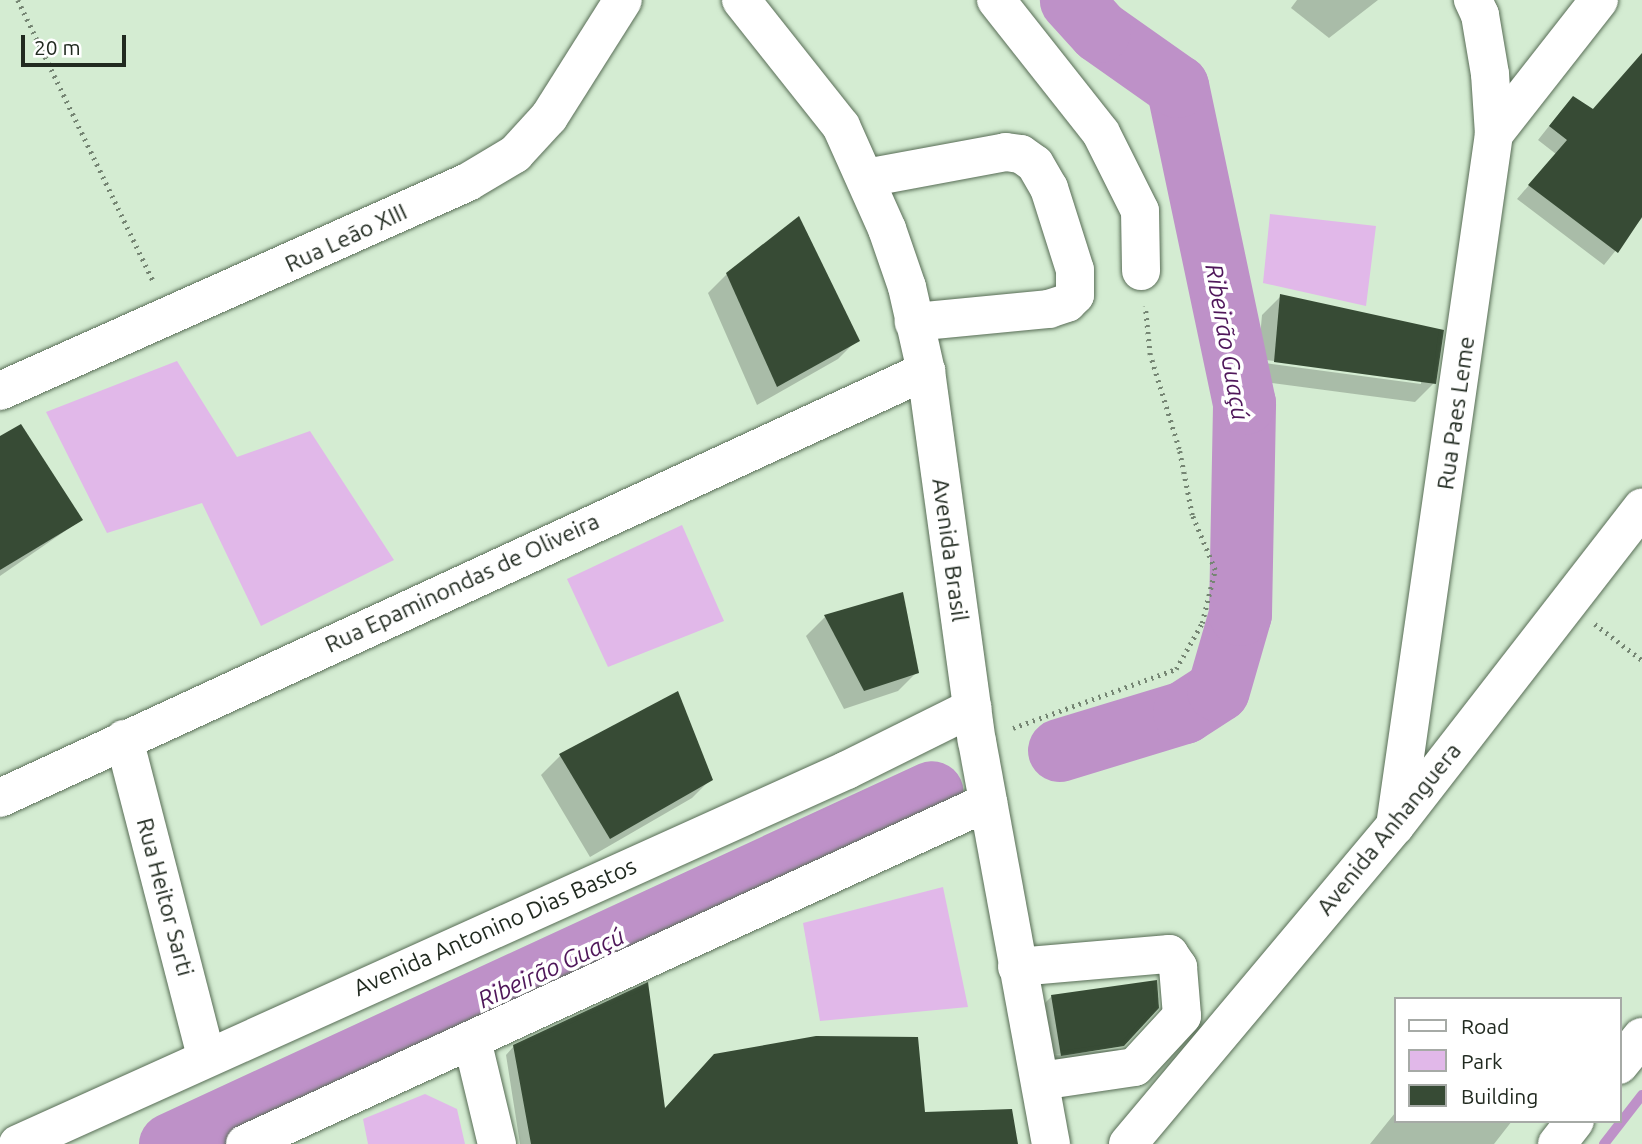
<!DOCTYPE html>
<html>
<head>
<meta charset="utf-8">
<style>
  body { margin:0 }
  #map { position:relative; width:1642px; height:1144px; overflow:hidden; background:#d4ecd2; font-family:Ubuntu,sans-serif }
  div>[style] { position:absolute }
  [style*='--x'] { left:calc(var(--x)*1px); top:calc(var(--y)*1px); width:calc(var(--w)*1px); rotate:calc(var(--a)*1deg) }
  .green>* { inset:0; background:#e1b8e9 }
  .shadow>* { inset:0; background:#0003 }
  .stream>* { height:10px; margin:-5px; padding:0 5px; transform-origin:5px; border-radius:5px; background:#be91c8 }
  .river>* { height:63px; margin:-31.5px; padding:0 31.5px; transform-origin:31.5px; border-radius:31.5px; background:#be91c8 }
  .building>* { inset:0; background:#374b35 }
  .path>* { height:4.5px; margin-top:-2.25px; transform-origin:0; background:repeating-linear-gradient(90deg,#758573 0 2px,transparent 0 7px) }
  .roads { filter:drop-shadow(0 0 2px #586d56) drop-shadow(0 0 2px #586d56) }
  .minor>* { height:38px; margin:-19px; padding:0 19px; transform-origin:19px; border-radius:19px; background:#fff }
  .major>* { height:38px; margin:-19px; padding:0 19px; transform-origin:19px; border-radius:19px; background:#fff }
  span { translate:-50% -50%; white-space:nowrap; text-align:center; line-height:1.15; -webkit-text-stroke:7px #fff; paint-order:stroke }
  .street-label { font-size:23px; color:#212a20 }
  .water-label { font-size:24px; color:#4f175a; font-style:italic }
  .legend { position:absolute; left:1394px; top:997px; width:228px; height:126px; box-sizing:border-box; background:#fff; border:2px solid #a6aaa6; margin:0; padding:9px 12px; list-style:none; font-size:21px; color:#212a20 }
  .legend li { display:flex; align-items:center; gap:14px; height:35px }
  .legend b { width:35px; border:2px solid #a6aaa6 }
  .scale { position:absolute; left:21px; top:35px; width:105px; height:32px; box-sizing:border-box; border:4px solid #212a20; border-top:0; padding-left:9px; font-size:21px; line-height:24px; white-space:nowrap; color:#212a20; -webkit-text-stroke:5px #fff; paint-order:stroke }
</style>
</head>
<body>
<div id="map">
  <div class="green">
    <i style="clip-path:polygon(1270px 214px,1376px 226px,1366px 306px,1263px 283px)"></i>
    <i style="clip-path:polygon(177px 361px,237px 457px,310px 431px,394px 560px,261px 626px,202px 503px,107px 533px,46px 412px)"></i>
    <i style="clip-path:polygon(682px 525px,724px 621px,608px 667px,567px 579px)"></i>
    <i style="clip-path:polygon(943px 887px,968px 1007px,820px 1021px,803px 923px)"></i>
    <i style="clip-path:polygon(425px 1094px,457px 1109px,465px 1144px,368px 1144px,363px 1119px)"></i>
  </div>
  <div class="shadow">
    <i style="clip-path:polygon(1297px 0,1378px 0,1329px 38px,1291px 8px)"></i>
    <i style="clip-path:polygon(1642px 54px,1642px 218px,1604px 265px,1517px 199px,1556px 154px,1538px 140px,1561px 111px,1573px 98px,1592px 110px)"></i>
    <i style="clip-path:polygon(727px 274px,857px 340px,838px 359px,757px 405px,708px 293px)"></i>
    <i style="clip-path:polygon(evenodd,1281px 296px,1434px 383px,1415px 402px,1256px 381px,1262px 315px,1281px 296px,1266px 360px,1421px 380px,1421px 384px,1265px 363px,1266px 360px)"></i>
    <i style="clip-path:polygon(0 438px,81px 520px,0 576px)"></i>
    <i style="clip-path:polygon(825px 617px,917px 672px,898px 691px,844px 709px,806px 636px)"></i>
    <i style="clip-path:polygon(560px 756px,711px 779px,692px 798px,590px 857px,541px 775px)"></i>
    <i style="clip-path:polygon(1052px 996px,1123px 1045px,1052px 1055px,1119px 1049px,1103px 1065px,1042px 1074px,1033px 1015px)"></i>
    <i style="clip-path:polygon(514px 1046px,664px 1111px,924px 1114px,1016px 1144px,520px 1144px,506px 1055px)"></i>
    <i style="clip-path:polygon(1395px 1113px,1395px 1121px,1512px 1121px,1494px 1144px,1370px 1144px)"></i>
  </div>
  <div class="stream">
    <i style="--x:1604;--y:1144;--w:62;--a:-52.2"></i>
  </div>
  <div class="river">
    <i style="--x:1059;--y:750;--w:131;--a:-16.9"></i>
    <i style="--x:1184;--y:712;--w:40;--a:-32.9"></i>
    <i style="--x:1218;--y:690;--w:79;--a:-73.9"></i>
    <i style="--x:1240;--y:614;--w:211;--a:-88.9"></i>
    <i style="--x:1244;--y:403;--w:324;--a:-101.9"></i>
    <i style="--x:1177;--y:86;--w:95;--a:-144.8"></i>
    <i style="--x:1099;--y:31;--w:42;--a:-132.1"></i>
    <i style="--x:170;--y:1144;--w:839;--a:-24.79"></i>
  </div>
  <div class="building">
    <i style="clip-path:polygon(1642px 53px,1642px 217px,1618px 253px,1528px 185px,1567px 140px,1549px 126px,1573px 96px,1593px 109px)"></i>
    <i style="clip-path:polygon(799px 216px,860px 341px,777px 387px,726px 273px)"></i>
    <i style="clip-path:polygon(1280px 294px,1444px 330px,1436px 384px,1274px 362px)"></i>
    <i style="clip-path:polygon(21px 424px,83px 520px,0 570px,0 436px)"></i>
    <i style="clip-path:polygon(903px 592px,919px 673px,864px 691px,824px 615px)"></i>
    <i style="clip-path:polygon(678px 691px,713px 780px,610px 839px,559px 754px)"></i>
    <i style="clip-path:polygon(1157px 980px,1159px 1008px,1124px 1046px,1061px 1056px,1051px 995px)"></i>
    <i style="clip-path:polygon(648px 982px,665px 1108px,714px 1054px,816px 1036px,918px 1037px,925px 1112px,1012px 1109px,1018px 1144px,531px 1144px,513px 1045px)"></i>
  </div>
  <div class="path">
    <i style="--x:18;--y:0;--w:313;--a:64.3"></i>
    <i style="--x:1595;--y:624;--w:59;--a:37.5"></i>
    <i style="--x:1013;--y:728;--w:173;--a:-19.9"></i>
    <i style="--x:1176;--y:669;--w:53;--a:-60.5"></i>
    <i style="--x:1202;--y:623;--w:55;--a:-76.2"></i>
    <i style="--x:1215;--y:570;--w:60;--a:-112.7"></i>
    <i style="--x:1192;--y:515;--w:67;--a:-101.1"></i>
    <i style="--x:1179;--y:449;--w:98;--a:-107.1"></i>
    <i style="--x:1150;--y:355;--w:49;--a:-95.8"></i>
  </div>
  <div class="roads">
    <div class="minor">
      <i style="--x:996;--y:0;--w:169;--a:51.7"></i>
      <i style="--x:1101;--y:133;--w:87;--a:63.4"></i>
      <i style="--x:1140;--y:211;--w:60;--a:89"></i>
      <i style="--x:1494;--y:134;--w:170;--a:-51.9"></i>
      <i style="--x:866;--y:178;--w:142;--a:-10.5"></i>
      <i style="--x:1006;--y:152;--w:15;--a:8"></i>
      <i style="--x:1021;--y:154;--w:17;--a:36"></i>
      <i style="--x:1035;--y:164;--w:28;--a:60"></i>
      <i style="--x:1049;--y:188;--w:86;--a:72.4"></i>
      <i style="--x:1075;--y:270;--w:25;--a:90"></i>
      <i style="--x:1075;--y:295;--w:11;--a:135"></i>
      <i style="--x:1067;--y:303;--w:19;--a:162"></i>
      <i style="--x:1049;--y:309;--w:136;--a:174.5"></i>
      <i style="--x:0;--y:391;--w:513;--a:-24.06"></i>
      <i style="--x:468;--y:182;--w:55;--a:-30.8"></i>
      <i style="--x:515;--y:154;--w:50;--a:-47.4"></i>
      <i style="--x:549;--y:117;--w:138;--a:-57.7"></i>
      <i style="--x:124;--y:739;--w:327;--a:75.5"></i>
      <i style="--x:0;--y:798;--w:1020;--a:-24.76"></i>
      <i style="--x:1395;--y:826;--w:699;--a:-81.86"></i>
      <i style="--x:1494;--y:134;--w:60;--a:-93.8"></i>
      <i style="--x:1490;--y:74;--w:60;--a:-99.6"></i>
      <i style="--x:1480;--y:15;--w:17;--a:-115"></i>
      <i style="--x:1017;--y:967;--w:153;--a:-4.9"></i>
      <i style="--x:1169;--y:954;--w:16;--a:55"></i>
      <i style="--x:1178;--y:967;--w:49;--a:85.3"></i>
      <i style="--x:1182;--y:1016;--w:69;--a:132.7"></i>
      <i style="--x:1135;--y:1067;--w:96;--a:171.6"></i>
      <i style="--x:472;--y:1040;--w:107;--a:76.5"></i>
      <i style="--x:1619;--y:1065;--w:36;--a:-51"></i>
      <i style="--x:1128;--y:1144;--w:415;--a:-50"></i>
      <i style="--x:1395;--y:826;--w:403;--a:-52.2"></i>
      <i style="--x:1557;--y:1144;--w:29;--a:-52"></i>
    </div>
    <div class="major">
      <i style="--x:741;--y:0;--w:161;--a:51.6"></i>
      <i style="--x:841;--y:126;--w:113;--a:65.9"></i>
      <i style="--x:887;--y:229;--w:61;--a:71"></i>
      <i style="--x:907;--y:287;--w:86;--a:77.3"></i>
      <i style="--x:926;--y:371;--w:373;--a:82.2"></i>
      <i style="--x:977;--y:741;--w:410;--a:79.6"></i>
      <i style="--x:18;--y:1144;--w:909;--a:-24.28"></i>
      <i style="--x:847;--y:770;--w:140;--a:-26.4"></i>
      <i style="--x:245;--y:1144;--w:818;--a:-24.72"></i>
    </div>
  </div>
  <div class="street-label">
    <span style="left:346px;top:238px;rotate:-25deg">Rua Leão XIII</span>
    <span style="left:1456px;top:413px;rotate:-82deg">Rua Paes Leme</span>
    <span style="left:950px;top:550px;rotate:82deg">Avenida Brasil</span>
    <span style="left:462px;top:583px;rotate:-25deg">Rua Epaminondas de Oliveira</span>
    <span style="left:1389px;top:829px;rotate:-51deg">Avenida Anhanguera</span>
    <span style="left:165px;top:897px;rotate:75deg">Rua Heitor Sarti</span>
    <span style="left:495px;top:927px;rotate:-24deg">Avenida Antonino Dias Bastos</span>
  </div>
  <div class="water-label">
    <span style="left:1227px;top:342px;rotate:80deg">Ribeirão Guaçú</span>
    <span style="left:551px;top:968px;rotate:-25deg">Ribeirão Guaçú</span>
  </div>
  <ul class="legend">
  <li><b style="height:9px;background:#fff"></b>Road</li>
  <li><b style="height:19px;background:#e1b8e9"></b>Park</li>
  <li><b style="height:19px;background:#374b35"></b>Building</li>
  </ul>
  <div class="scale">20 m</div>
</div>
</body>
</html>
